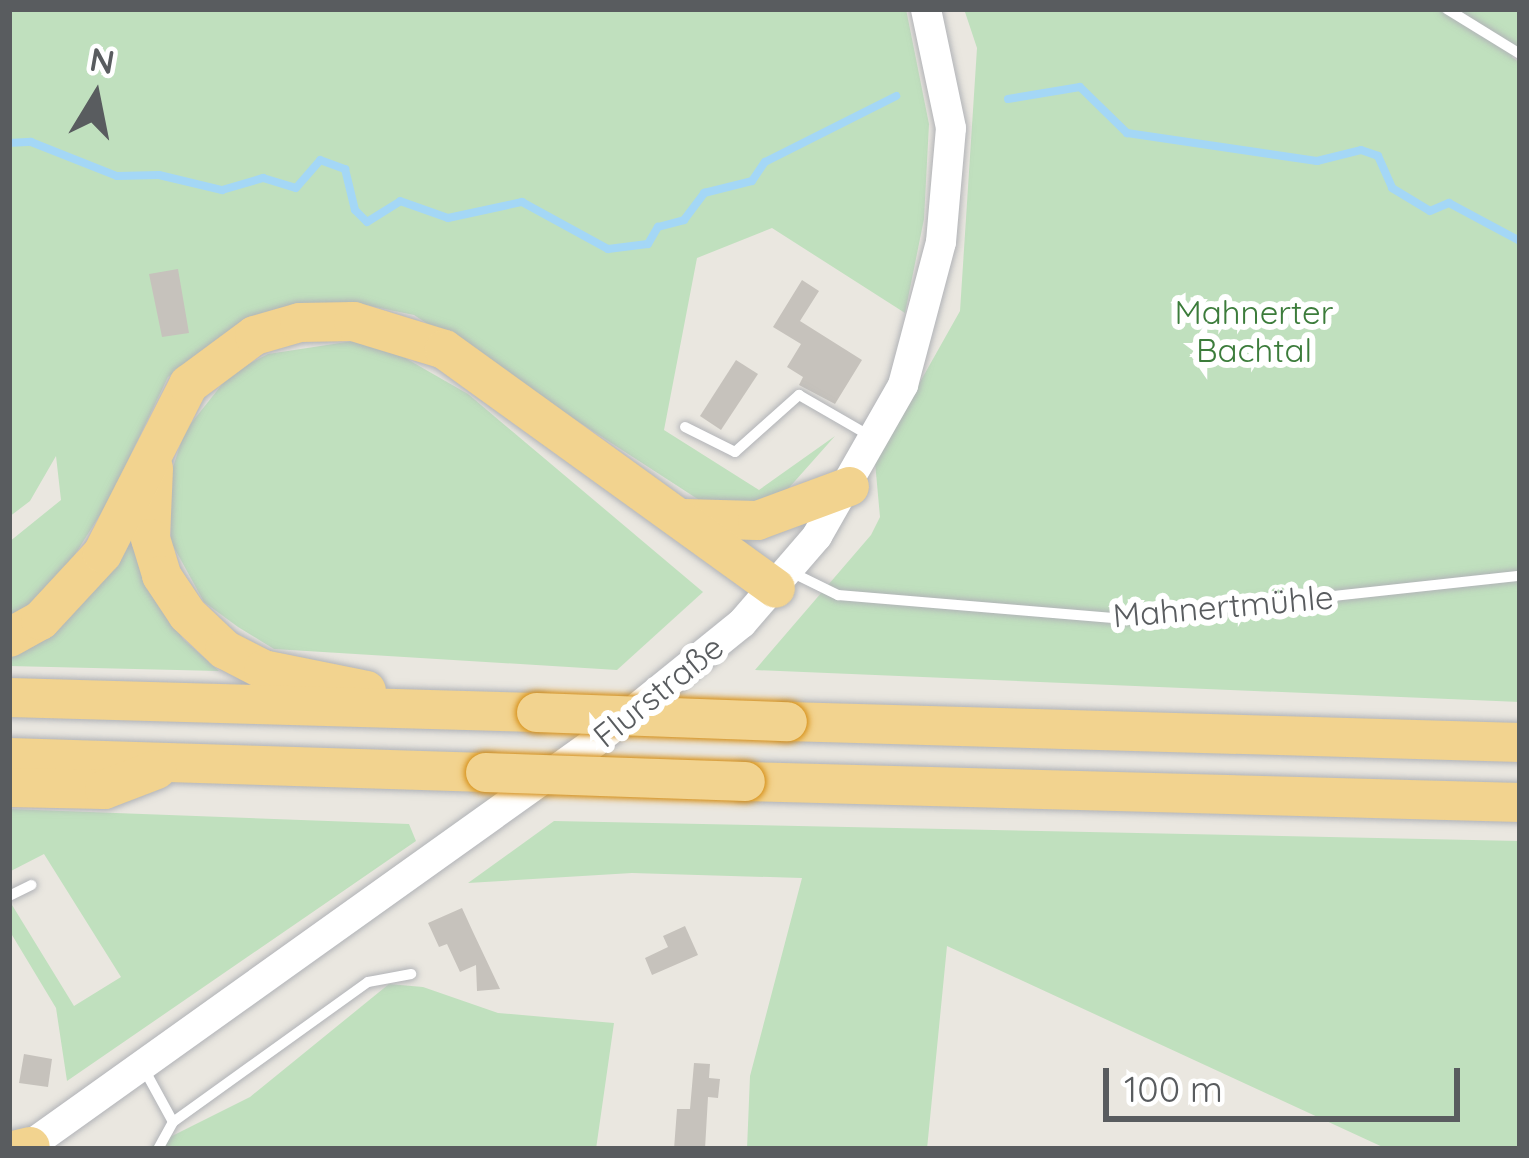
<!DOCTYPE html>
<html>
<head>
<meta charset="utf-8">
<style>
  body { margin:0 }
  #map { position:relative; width:1529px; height:1158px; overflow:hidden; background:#eae7e0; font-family:Quicksand,sans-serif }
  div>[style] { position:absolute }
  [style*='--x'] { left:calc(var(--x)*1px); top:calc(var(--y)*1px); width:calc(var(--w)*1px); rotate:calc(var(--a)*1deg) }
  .green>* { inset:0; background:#c0e0be }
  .stream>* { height:8px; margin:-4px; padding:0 4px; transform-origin:4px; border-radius:4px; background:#a4d7f6 }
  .building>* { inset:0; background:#c6c2bc }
  .roads { filter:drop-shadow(0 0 3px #b1b3b7) drop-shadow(0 0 3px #b1b3b7) }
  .service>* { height:10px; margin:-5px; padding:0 5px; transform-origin:5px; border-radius:5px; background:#fff }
  .secondary>* { height:30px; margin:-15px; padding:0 15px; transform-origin:15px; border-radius:15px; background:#fff }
  .motorway>* { height:39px; margin:-19.5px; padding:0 19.5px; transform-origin:19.5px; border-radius:19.5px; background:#f2d38f }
  .bridges { filter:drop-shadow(0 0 3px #d58e15) drop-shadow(0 0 3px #d58e15) }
  .motorway-bridge>* { height:39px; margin:-19.5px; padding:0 19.5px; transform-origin:19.5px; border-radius:19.5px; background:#f2d38f }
  span { translate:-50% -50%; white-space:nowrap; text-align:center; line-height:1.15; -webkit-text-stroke:12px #fff; paint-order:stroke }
  .park-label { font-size:33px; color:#3c7c3b }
  .street-label { font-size:33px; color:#595c5f }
  .frame { position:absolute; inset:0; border:12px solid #595c5f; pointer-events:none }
  .north { position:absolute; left:36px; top:36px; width:120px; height:120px; -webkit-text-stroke:9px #fff; paint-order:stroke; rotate:10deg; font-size:33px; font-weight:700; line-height:48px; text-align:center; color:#595c5f }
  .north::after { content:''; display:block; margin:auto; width:42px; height:54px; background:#595c5f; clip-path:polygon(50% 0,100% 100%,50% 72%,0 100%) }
  .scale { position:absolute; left:1103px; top:1068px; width:357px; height:54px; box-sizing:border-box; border:6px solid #595c5f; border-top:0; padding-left:15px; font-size:36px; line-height:42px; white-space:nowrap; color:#595c5f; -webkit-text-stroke:9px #fff; paint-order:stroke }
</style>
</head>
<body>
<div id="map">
  <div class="green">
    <i style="clip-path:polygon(9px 9px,906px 9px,929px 124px,924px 219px,905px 313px,772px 228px,697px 258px,664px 430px,759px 490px,835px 436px,779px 499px,713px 509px,414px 315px,351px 302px,250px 317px,168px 377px,108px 502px,64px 572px,30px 609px,9px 618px,9px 542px,61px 500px,56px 456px,30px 501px,9px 517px)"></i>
    <i style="clip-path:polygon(964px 9px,1520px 9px,1520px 46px,1512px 57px,1520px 63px,1520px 702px,755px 670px,871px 535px,880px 517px,875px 462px,960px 311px,977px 48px)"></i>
    <i style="clip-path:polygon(353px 341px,393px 351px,468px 394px,703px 592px,617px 670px,274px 649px,238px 627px,204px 602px,171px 542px,171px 473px,185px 431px,231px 373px,268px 354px)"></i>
    <i style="clip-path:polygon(132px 523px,151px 589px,183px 639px,219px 671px,9px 666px,9px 653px)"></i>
    <i style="clip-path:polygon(9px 809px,409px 824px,416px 841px,67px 1081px,56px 1008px,9px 930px,9px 900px,74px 1006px,121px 977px,44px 854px,9px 872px)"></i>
    <i style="clip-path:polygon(554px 821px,1520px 841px,1520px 1149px,1387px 1149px,947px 946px,927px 1149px,747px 1149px,750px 1076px,802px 878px,632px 873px,468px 883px)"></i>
    <i style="clip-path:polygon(389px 984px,423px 987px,498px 1013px,614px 1023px,596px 1149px,148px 1148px,250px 1097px)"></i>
  </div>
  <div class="stream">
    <i style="--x:1008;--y:99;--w:73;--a:-9.5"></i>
    <i style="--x:1080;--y:87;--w:66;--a:44.4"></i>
    <i style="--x:1127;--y:133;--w:192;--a:8.4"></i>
    <i style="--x:1317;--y:161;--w:45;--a:-14"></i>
    <i style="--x:1361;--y:150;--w:18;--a:19"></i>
    <i style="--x:1378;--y:156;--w:35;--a:66"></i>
    <i style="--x:1392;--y:188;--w:44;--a:31.2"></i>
    <i style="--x:1430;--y:211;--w:21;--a:-23"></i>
    <i style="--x:1449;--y:203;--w:81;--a:28.2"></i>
    <i style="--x:9;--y:143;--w:22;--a:-3"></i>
    <i style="--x:31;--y:142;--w:92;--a:21.6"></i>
    <i style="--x:117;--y:176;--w:42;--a:-1.4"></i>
    <i style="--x:159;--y:175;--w:65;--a:13.4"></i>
    <i style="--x:222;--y:190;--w:43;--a:-16.3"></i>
    <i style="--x:263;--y:178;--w:34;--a:17"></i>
    <i style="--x:296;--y:188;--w:37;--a:-49"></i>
    <i style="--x:320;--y:160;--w:27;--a:20"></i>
    <i style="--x:345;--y:169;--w:42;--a:76.3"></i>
    <i style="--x:355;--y:210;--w:17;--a:45"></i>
    <i style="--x:367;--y:222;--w:39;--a:-32"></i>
    <i style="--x:400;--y:201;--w:51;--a:19.5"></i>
    <i style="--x:448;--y:218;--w:76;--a:-12.2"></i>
    <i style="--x:522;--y:202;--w:98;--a:28.7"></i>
    <i style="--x:608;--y:249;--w:40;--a:-7.1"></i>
    <i style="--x:648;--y:244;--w:20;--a:-60"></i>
    <i style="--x:658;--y:227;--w:27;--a:-15"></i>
    <i style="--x:684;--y:220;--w:34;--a:-53"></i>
    <i style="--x:704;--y:193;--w:49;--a:-14"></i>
    <i style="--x:752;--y:181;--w:23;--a:-56"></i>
    <i style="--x:765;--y:162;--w:147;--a:-26.7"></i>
  </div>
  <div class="building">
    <i style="clip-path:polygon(178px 269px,189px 333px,162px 337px,149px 274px)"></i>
    <i style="clip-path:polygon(802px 280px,819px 291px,800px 321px,862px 360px,835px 404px,799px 385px,803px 377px,787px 367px,801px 344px,773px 327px)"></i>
    <i style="clip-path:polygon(736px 360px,758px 374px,721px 430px,700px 416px)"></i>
    <i style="clip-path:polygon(462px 908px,473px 932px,500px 989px,477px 991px,476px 965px,460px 972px,447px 944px,439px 947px,428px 923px)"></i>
    <i style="clip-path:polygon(685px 926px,698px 955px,652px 975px,645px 958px,668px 947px,663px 936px)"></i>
    <i style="clip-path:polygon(24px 1054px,52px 1059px,48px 1087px,19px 1083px)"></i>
    <i style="clip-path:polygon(694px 1063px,710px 1064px,709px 1078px,720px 1079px,718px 1098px,708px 1097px,705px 1149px,674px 1149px,677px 1109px,690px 1109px)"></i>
  </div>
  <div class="roads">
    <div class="service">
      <i style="--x:1447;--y:9;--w:86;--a:31.7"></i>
      <i style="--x:685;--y:427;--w:56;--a:26.6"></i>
      <i style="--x:735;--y:452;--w:86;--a:-41.7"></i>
      <i style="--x:799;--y:395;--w:82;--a:30"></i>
      <i style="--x:789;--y:571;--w:55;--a:26.1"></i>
      <i style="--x:838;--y:595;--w:285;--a:4.8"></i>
      <i style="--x:1122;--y:619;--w:400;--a:-6.2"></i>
      <i style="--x:9;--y:896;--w:25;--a:-26"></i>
      <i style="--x:144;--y:1069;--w:60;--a:61.3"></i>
      <i style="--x:173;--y:1122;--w:31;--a:119"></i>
      <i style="--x:173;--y:1122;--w:240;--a:-35.7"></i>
      <i style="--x:368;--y:982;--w:44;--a:-10.5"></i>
    </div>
    <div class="secondary">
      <i style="--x:25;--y:1149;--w:700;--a:-35.53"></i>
      <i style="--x:595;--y:742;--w:189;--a:-39"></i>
      <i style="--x:742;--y:623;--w:115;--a:-49.2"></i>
      <i style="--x:817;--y:536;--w:174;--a:-60.3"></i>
      <i style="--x:903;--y:385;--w:148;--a:-75.1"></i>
      <i style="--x:941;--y:242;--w:114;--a:-85"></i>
      <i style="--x:951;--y:128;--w:122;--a:-101.9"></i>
    </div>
    <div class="motorway">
      <i style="--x:153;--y:468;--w:70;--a:92.5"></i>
      <i style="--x:150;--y:538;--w:39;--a:73"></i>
      <i style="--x:161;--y:575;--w:47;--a:56.3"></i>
      <i style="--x:187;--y:614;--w:51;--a:43.4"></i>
      <i style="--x:224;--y:649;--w:44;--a:27.1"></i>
      <i style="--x:263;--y:669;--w:105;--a:11.5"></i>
      <i style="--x:683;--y:518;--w:74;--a:1.5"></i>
      <i style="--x:757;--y:520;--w:98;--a:-20.3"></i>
      <i style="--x:9;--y:637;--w:35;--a:-29"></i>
      <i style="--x:40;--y:620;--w:91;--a:-47.2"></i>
      <i style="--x:102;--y:553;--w:190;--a:-63"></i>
      <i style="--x:188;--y:384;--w:82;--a:-36.6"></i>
      <i style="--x:254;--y:335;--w:47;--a:-16.1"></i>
      <i style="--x:299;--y:322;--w:54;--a:-1.1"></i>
      <i style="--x:353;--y:321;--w:95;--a:17.1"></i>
      <i style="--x:444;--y:349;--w:408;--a:35.8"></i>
      <i style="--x:9;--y:697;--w:527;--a:1.63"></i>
      <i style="--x:787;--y:721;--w:733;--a:1.64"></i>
      <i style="--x:9;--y:757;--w:476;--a:1.8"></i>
      <i style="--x:745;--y:781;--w:775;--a:1.55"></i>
      <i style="--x:9;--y:787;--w:95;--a:1.2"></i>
      <i style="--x:104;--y:789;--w:56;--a:-21"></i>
      <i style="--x:17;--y:1149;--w:13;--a:-13"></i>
    </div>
  </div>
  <div class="bridges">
    <div class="motorway-bridge">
      <i style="--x:536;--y:712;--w:251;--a:2.1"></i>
      <i style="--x:485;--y:772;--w:260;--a:2"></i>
    </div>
  </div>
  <div class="park-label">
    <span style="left:1254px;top:331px">Mahnerter<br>Bachtal</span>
  </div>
  <div class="street-label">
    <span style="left:1223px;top:606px;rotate:-5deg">Mahnertmühle</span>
    <span style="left:658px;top:691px;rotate:-39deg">Flurstraße</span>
  </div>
  <div class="frame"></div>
  <div class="north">N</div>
  <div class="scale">100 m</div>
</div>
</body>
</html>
